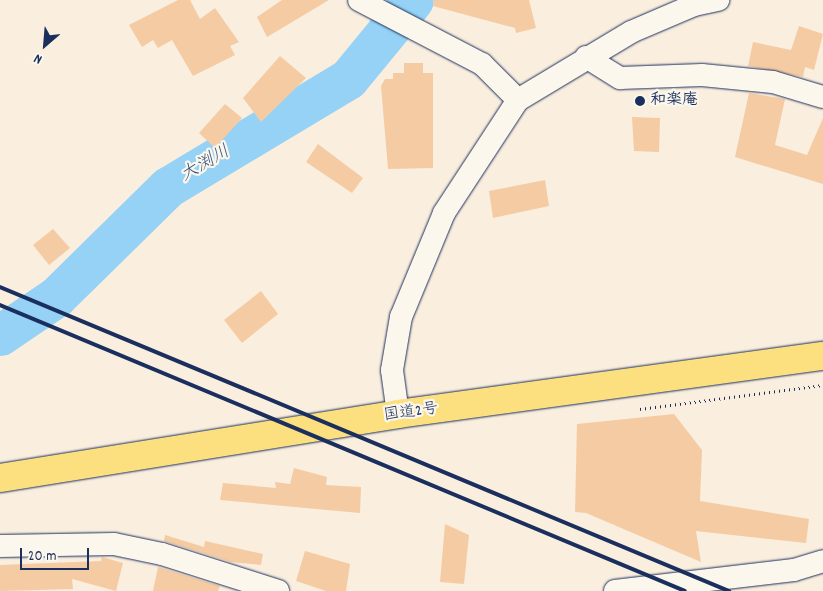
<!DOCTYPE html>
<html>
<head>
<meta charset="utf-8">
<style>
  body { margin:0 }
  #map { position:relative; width:823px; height:591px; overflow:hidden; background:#faeede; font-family:Dekko,"Klee One",sans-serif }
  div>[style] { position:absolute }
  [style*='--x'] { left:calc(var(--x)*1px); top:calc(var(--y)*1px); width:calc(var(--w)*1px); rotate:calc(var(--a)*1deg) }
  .river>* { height:41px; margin:-20.5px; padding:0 20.5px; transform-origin:20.5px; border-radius:20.5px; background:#95d2f5 }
  .building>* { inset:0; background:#f5cba4 }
  .path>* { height:3px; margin-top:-1.5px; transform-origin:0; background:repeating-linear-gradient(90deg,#1b2f5e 0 1px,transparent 0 5px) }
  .roads { filter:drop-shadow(0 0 1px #1b2f5e) drop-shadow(0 0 1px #1b2f5e) }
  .minor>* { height:22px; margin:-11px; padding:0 11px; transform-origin:11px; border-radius:11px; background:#fbf7ec }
  .highway>* { height:28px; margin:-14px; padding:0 14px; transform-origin:14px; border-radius:14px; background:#fce080 }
  .rail>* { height:4px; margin:-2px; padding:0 2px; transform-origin:2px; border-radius:2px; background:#1b2f5e }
  .dots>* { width:14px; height:14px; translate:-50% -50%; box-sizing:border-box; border:2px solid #fbf7ec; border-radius:50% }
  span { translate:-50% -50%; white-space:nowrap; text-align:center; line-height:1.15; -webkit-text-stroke:4.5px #fbf7ec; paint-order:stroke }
  .poi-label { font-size:16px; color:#1b2f5e; font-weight:700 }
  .left { translate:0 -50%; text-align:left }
  .street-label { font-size:16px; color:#1b2f5e }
  .water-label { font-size:18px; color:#3a5884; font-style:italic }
  .north { position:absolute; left:20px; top:20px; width:50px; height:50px; -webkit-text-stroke:4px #fbf7ec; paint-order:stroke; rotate:207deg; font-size:14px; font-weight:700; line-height:20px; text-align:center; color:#1b2f5e }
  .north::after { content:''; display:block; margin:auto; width:18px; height:22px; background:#1b2f5e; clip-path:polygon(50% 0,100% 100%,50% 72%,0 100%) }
  .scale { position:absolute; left:20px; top:548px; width:69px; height:22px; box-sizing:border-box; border:2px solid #1b2f5e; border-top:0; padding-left:6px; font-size:15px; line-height:18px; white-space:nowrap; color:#1b2f5e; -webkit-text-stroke:4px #fbf7ec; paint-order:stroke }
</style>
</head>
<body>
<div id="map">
  <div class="river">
    <i style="--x:0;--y:335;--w:68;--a:-34.2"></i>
    <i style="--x:56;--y:297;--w:157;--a:-44.5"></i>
    <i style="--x:168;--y:187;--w:210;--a:-31"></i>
    <i style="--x:348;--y:79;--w:102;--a:-50.6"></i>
  </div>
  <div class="building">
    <i style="clip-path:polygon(178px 0,190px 0,200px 19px,215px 8px,239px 42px,230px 46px,235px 55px,193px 76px,172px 40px,158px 48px,153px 40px,142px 47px,129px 25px)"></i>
    <i style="clip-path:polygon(282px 0,329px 0,267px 37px,257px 17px)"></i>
    <i style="clip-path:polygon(434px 0,529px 0,536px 28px,516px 33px,515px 28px,433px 6px)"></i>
    <i style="clip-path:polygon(799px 26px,823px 34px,814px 70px,805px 67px,803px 77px,748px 66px,753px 42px,791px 50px)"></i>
    <i style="clip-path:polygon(280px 56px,306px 78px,261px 122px,243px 98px)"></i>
    <i style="clip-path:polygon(404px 63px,423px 63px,423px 73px,433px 73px,433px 168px,388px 169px,381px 86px,385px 79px,393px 79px,393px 73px,404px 73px)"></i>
    <i style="clip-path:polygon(749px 93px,785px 99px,775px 145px,807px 155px,823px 118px,823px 184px,735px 157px)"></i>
    <i style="clip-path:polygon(225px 104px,242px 118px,215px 148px,199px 133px)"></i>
    <i style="clip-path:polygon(632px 117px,660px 118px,659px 152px,634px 151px)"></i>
    <i style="clip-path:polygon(318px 144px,363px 178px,352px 193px,306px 162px)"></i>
    <i style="clip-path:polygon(545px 180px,549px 206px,493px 218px,489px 191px)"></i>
    <i style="clip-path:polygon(53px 229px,70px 248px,49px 265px,33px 245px)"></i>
    <i style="clip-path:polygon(261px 291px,278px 314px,242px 343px,224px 320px)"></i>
    <i style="clip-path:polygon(674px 414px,702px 450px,700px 501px,809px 519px,806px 543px,696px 531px,701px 562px,586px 513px,575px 512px,577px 424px)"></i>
    <i style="clip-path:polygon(294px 468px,327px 477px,326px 485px,361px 487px,360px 513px,220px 500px,223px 483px,276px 488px,275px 482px,290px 484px)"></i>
    <i style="clip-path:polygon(445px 524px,469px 535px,464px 584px,440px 582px)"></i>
    <i style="clip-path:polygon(165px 535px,204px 547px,205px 541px,263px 554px,261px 565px,231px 562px,164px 541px)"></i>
    <i style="clip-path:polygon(305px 551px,350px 564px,346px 591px,326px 591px,296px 581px)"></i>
    <i style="clip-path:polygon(102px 557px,123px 563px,116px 591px,72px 579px,73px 589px,0 591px,0 565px,101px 561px)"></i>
    <i style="clip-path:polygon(158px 567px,220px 586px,218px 591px,153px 591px)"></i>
  </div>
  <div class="path">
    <i style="--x:640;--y:409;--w:185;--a:-7.5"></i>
  </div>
  <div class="roads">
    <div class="minor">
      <i style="--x:359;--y:0;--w:139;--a:27.5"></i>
      <i style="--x:482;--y:64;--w:51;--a:45"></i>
      <i style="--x:586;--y:57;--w:40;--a:32"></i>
      <i style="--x:620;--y:78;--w:82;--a:-2.1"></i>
      <i style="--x:702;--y:75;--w:71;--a:5.6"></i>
      <i style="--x:773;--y:82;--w:52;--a:16.7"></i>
      <i style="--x:398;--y:414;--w:44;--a:-97.8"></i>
      <i style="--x:392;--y:370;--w:54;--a:-80.4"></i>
      <i style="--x:401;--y:317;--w:113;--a:-67.5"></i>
      <i style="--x:444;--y:213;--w:135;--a:-56.8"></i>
      <i style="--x:518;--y:100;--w:132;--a:-31"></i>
      <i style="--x:631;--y:32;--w:69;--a:-23.2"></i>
      <i style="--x:694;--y:5;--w:25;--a:-12"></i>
      <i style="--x:0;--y:546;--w:114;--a:-1"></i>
      <i style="--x:114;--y:544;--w:49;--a:11.8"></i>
      <i style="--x:162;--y:554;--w:122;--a:17.7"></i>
      <i style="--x:615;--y:591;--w:180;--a:-6.7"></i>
      <i style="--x:794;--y:570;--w:30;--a:-17"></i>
    </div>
    <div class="highway">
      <i style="--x:0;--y:478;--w:403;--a:-9.1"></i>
      <i style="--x:398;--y:414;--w:429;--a:-7.8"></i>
    </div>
  </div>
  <div class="rail">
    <i style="--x:0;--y:287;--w:790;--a:22.64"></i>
    <i style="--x:0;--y:305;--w:742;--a:22.66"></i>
  </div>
  <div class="dots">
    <i style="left:640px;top:101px;background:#1b2f5e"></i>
  </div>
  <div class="poi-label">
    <span class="left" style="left:650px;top:101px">和楽庵</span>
  </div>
  <div class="street-label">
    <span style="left:411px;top:413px;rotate:-8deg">国道2号</span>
  </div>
  <div class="water-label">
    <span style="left:206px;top:165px;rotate:-30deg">大渕川</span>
  </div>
  <div class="north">N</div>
  <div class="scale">20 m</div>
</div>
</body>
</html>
